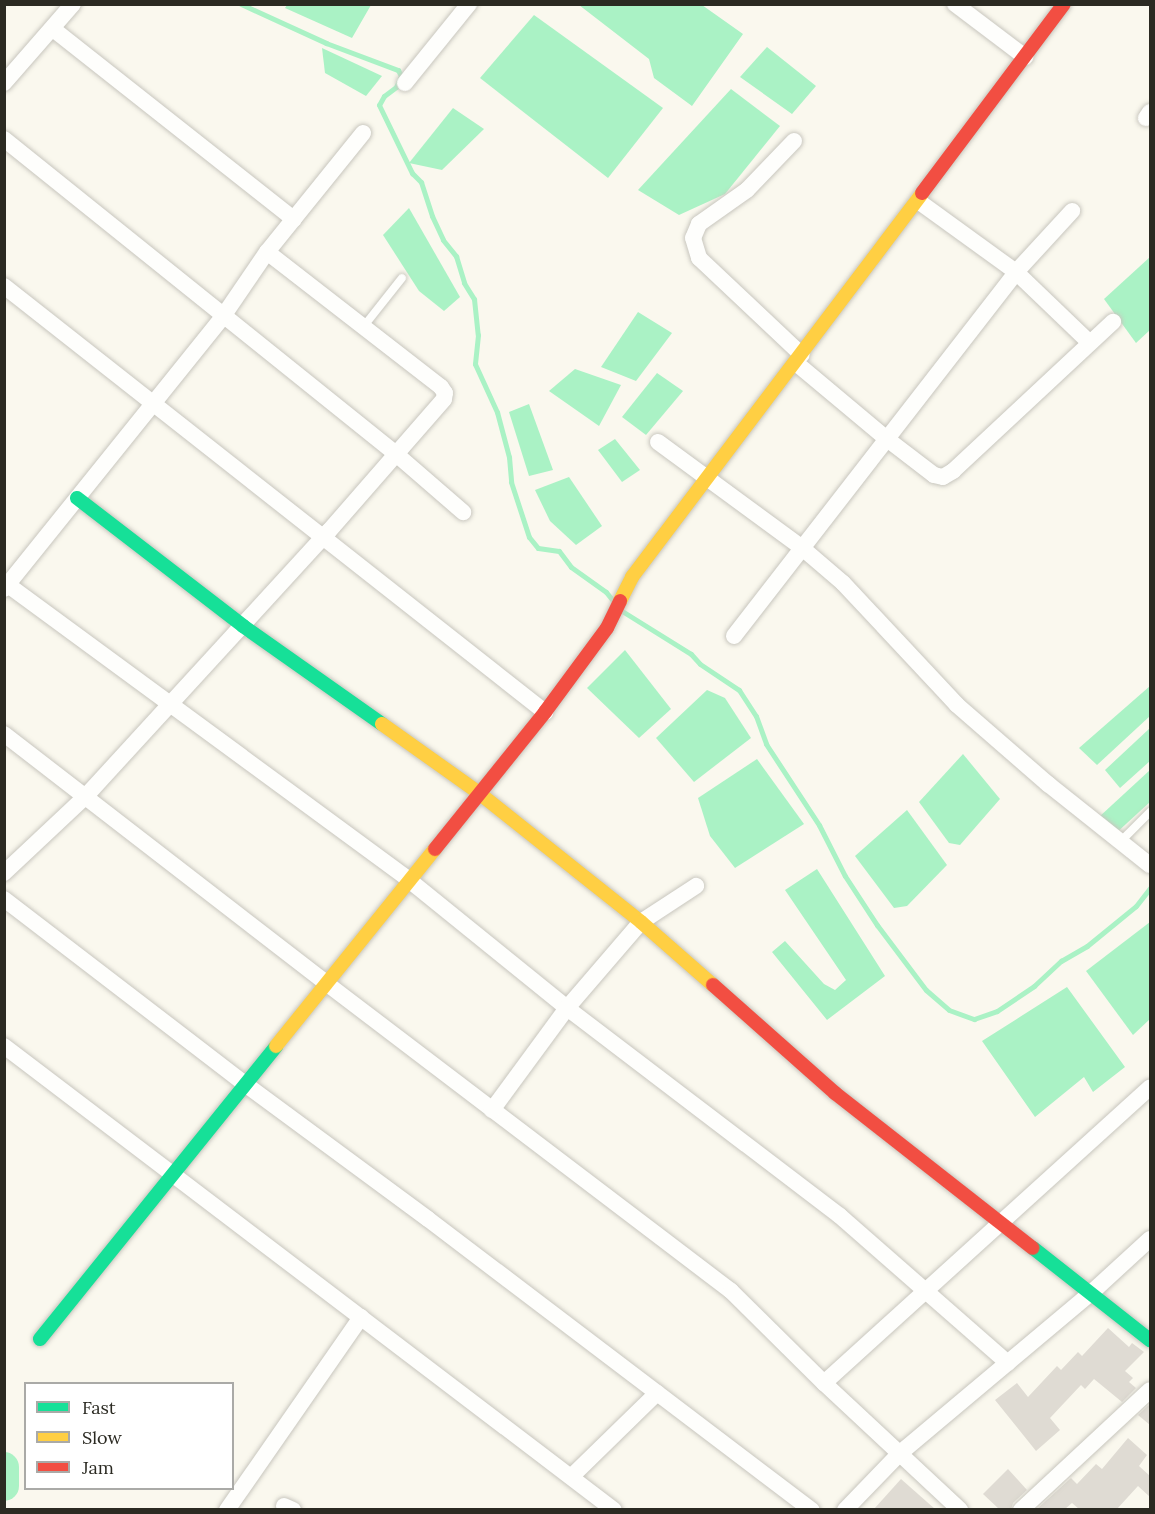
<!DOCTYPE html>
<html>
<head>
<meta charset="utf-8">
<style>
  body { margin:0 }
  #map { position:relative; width:1155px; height:1514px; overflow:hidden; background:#faf8ee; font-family:Lora,serif }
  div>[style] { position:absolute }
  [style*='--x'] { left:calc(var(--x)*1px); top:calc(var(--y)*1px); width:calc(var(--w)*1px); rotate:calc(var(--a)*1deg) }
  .water>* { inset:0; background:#aaf2c5 }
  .stream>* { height:5px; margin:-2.5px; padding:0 2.5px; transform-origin:2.5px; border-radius:2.5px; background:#aaf2c5 }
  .river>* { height:30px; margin:-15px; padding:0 15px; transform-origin:15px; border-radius:15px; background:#aaf2c5 }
  .building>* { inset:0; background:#dfdbd3 }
  .roads { filter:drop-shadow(0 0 2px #c8c6be) drop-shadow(0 0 2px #c8c6be) }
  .lane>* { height:8px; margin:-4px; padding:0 4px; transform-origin:4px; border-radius:4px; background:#fefefc }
  .street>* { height:16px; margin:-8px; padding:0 8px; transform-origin:8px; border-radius:8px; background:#fefefc }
  .fast>* { height:14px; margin:-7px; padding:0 7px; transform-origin:7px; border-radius:7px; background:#16e098 }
  .slow>* { height:14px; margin:-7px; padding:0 7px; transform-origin:7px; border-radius:7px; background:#ffcf43 }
  .jam>* { height:14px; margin:-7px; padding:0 7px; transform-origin:7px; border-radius:7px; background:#f24e42 }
  span { translate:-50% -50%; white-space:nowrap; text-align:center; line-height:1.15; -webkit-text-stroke:4.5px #fff; paint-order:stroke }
  .frame { position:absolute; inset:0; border:6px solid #2b2a22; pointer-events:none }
  .legend { position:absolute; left:24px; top:1382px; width:210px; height:108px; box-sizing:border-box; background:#fff; border:2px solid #aaaaa7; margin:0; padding:8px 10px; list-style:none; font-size:18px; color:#2b2a22 }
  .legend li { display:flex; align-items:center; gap:12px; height:30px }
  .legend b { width:30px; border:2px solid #aaaaa7 }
</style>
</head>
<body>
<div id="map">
  <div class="water">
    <i style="clip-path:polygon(287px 5px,287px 4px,371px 5px,352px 38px,285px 8px)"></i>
    <i style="clip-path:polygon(579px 5px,702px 5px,743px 34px,692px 106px,654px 78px,649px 59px)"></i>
    <i style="clip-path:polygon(534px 15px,663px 108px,608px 178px,480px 78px)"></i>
    <i style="clip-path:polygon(767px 47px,816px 86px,792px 114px,740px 77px)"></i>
    <i style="clip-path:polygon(322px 48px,382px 76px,366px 96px,325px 73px)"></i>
    <i style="clip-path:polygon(731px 89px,780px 126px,725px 194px,679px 215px,638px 190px)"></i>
    <i style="clip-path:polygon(453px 108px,484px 129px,442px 170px,409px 163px)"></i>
    <i style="clip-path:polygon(409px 208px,460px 297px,444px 311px,419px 291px,383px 235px)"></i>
    <i style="clip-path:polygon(1150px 257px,1150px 330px,1136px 343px,1104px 299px)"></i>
    <i style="clip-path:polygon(638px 312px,672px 333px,636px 381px,601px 367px)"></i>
    <i style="clip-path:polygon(575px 369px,621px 385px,599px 426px,549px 391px)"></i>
    <i style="clip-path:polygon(657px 373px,683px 391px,646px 435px,622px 417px)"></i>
    <i style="clip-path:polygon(529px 404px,553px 470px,529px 476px,509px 412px)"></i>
    <i style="clip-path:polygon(615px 439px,640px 470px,622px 482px,598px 450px)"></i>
    <i style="clip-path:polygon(569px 477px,602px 526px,576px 545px,550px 521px,535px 490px)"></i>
    <i style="clip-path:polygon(625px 650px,671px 709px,639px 738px,587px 688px)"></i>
    <i style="clip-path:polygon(1150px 686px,1150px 716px,1097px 765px,1079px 748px)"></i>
    <i style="clip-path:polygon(707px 690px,725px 698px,751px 738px,694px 782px,656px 738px)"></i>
    <i style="clip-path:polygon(1150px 728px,1150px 761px,1120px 788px,1105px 770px)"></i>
    <i style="clip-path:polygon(963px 754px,1000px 799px,960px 845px,949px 843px,919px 802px)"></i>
    <i style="clip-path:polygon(757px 759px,804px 824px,735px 868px,710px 836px,698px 798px)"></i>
    <i style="clip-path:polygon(1150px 770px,1150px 802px,1114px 835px,1099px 817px)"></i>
    <i style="clip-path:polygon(907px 810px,947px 865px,907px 906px,894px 908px,855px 856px)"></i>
    <i style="clip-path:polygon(817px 869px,885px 976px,827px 1020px,772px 952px,785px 941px,824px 984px,835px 990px,846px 980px,785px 890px)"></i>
    <i style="clip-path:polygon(1150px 922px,1150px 1019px,1133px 1035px,1086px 971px)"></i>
    <i style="clip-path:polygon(1067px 987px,1125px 1067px,1093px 1092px,1084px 1077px,1035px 1117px,982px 1041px)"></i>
  </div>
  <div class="stream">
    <i style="--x:241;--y:4;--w:94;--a:24.6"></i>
    <i style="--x:326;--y:43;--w:77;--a:20.6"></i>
    <i style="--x:398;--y:70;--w:7;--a:63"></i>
    <i style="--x:401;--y:76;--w:12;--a:114"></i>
    <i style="--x:396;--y:87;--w:15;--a:143"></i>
    <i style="--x:384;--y:96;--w:10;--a:119"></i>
    <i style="--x:379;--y:105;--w:76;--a:64.1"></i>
    <i style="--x:412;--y:173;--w:13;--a:45"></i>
    <i style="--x:421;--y:182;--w:36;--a:72"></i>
    <i style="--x:432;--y:216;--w:26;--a:65"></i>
    <i style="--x:443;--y:240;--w:21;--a:51"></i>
    <i style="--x:456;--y:256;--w:28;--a:73"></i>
    <i style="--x:464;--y:283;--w:19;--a:58"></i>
    <i style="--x:474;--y:299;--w:36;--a:84"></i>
    <i style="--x:478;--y:335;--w:29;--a:96"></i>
    <i style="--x:475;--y:364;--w:53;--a:65.4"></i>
    <i style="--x:497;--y:412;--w:47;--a:75.1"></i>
    <i style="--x:509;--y:457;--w:25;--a:85"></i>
    <i style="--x:511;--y:482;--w:58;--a:71.9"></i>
    <i style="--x:529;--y:537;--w:14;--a:51"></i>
    <i style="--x:538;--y:548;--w:21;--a:8"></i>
    <i style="--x:559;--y:551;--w:20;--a:53"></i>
    <i style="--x:571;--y:567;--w:43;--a:35.5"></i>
    <i style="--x:606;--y:592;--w:13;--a:51"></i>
    <i style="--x:622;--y:611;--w:81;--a:31.9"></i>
    <i style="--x:691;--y:654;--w:13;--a:48"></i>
    <i style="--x:700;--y:664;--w:47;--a:33.7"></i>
    <i style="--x:739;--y:690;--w:31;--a:57"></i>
    <i style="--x:756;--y:716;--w:30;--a:70"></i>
    <i style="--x:766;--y:744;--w:97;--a:56.8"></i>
    <i style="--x:819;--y:825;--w:57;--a:63"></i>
    <i style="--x:845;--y:876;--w:59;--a:56.9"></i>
    <i style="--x:877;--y:925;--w:81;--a:53"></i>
    <i style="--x:926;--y:990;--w:30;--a:41"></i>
    <i style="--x:949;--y:1010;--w:27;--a:20"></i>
    <i style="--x:974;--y:1019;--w:24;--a:-19"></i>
    <i style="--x:997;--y:1011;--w:45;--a:-34"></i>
    <i style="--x:1034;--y:986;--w:37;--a:-43"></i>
    <i style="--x:1061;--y:961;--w:30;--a:-30"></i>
    <i style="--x:1087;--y:946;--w:63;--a:-39.2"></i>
    <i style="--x:1136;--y:906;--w:23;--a:-52"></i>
  </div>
  <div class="river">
    <i style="--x:4;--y:1467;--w:19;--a:90"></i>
  </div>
  <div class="building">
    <i style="clip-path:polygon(1108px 1328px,1129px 1347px,1132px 1343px,1144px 1352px,1125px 1371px,1133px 1378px,1129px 1382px,1136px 1388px,1122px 1402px,1094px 1379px,1085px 1389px,1081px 1385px,1050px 1418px,1060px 1430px,1036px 1451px,995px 1400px,1017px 1383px,1028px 1397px,1057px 1366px,1061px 1370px,1078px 1352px,1082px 1356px)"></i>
    <i style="clip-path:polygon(1150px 1404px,1150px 1425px,1138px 1415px)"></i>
    <i style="clip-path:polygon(1128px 1438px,1147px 1455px,1139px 1466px,1150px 1476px,1150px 1497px,1138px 1486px,1117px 1509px,1079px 1509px,1072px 1503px,1065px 1509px,1037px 1509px,1071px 1478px,1077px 1484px,1096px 1464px,1102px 1469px)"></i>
    <i style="clip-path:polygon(1008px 1469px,1027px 1490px,1013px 1503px,1011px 1509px,999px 1509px,983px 1494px)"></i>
    <i style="clip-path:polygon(901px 1479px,935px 1509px,874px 1509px)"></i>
  </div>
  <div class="roads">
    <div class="lane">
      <i style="--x:364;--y:326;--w:61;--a:-51.6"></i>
      <i style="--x:1122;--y:840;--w:40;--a:-45"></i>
    </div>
    <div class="street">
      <i style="--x:955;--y:4;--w:88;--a:37.1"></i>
      <i style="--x:53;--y:29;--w:307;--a:38.3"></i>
      <i style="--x:4;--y:83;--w:105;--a:-48.9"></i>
      <i style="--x:405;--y:83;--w:102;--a:-51"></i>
      <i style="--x:1146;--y:118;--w:7;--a:-56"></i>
      <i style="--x:4;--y:139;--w:503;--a:38.78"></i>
      <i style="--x:396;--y:454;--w:89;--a:40.9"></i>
      <i style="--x:794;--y:141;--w:68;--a:133.8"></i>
      <i style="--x:747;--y:190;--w:59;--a:144.7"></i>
      <i style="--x:699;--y:224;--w:15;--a:113"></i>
      <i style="--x:693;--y:238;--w:21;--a:73"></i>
      <i style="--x:699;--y:258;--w:141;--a:43.3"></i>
      <i style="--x:918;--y:201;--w:121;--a:35.9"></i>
      <i style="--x:1016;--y:272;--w:101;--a:43.8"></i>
      <i style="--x:4;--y:286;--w:689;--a:38.22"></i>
      <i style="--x:796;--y:363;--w:119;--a:39.9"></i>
      <i style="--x:887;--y:439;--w:59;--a:37.5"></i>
      <i style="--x:934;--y:475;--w:9;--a:13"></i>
      <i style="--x:943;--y:477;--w:12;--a:-31"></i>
      <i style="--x:953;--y:471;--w:219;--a:-43"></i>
      <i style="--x:658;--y:442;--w:177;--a:36.3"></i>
      <i style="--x:801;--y:547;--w:55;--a:40.6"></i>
      <i style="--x:843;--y:583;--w:167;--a:46.9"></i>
      <i style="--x:957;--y:705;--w:121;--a:41"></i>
      <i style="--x:1048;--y:784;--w:130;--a:38.5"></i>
      <i style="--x:8;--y:585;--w:498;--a:36.3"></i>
      <i style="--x:409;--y:880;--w:203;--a:39"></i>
      <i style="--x:567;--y:1008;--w:343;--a:37.3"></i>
      <i style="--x:840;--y:1216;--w:223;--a:41.2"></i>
      <i style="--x:4;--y:589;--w:351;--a:-51.2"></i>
      <i style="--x:224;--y:315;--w:76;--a:-55.7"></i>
      <i style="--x:267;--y:252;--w:153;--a:-51.1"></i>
      <i style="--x:734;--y:636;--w:460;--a:-52.2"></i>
      <i style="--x:1016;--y:272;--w:83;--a:-47.4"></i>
      <i style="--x:4;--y:734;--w:407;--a:37.7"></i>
      <i style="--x:326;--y:983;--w:509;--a:37.25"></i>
      <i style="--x:731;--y:1291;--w:131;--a:44.7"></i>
      <i style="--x:824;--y:1383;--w:186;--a:43"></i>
      <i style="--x:4;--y:873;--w:111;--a:-43.2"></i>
      <i style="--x:85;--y:797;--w:361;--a:-47.5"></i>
      <i style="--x:329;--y:531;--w:175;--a:-48.9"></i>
      <i style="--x:444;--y:399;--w:6;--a:-81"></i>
      <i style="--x:445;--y:393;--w:7;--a:-124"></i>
      <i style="--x:441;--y:387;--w:220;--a:-142.2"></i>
      <i style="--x:4;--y:899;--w:304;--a:37.5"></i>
      <i style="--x:245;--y:1084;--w:227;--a:36.4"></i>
      <i style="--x:428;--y:1219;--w:482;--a:37.2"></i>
      <i style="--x:4;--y:1046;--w:766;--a:37.26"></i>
      <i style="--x:492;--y:1110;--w:127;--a:-53.7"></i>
      <i style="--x:567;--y:1008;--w:113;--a:-49.3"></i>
      <i style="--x:641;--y:922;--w:66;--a:-33.2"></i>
      <i style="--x:824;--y:1383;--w:440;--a:-42.2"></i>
      <i style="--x:572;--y:1476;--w:119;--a:-44.3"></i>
      <i style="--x:284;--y:1506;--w:10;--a:24"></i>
      <i style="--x:227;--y:1510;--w:235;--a:-55.2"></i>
      <i style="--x:845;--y:1510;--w:78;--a:-46"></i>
      <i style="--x:899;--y:1454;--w:251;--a:-40"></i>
      <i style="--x:1091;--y:1293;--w:80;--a:-42.5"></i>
      <i style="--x:1021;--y:1510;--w:176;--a:-42.9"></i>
    </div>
    <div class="fast">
      <i style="--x:77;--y:498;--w:210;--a:37.6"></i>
      <i style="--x:243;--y:626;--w:170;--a:35.2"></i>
      <i style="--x:1033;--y:1248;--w:149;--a:38.2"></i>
      <i style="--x:40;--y:1339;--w:376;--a:-51.1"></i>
    </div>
    <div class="slow">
      <i style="--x:620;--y:601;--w:27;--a:-63"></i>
      <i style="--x:632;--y:577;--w:481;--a:-52.9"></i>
      <i style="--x:382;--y:724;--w:119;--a:35.4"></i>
      <i style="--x:479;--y:793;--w:207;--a:38.5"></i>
      <i style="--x:641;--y:922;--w:96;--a:41.2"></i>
      <i style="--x:276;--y:1046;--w:253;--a:-51.1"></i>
    </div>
    <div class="jam">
      <i style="--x:922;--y:193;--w:236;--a:-53.1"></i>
      <i style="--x:435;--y:849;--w:176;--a:-51.2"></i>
      <i style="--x:545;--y:712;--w:104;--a:-53.6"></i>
      <i style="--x:607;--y:628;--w:30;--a:-64"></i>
      <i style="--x:713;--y:985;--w:163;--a:41.5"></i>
      <i style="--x:835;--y:1093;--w:251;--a:38.1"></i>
    </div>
  </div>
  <div class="frame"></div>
  <ul class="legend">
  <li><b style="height:8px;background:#16e098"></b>Fast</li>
  <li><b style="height:8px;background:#ffcf43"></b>Slow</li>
  <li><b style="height:8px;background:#f24e42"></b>Jam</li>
  </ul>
</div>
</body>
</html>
